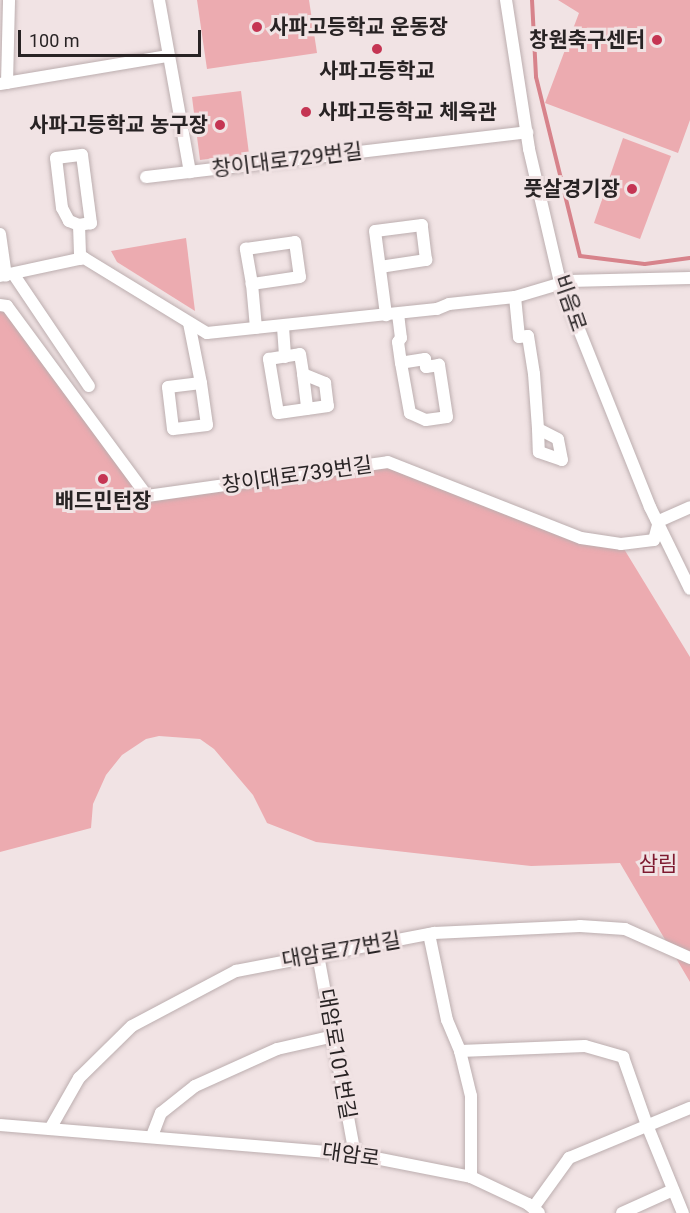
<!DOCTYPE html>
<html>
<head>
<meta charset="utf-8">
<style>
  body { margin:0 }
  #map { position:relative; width:690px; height:1213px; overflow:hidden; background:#f1e3e4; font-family:Roboto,"Noto Sans KR",sans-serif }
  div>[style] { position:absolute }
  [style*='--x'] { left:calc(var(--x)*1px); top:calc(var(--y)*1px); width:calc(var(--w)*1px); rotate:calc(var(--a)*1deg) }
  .green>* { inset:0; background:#ecabb0 }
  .stream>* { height:4px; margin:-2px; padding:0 2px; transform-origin:2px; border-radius:2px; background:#d7838b }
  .roads { filter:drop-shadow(0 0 2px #bcaeaf) drop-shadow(0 0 2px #bcaeaf) }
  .minor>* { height:12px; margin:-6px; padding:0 6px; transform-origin:6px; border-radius:6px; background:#fff }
  .dots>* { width:16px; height:16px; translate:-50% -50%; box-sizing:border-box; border:3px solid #f1e3e4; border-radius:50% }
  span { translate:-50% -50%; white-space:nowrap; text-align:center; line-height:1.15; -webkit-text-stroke:6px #f1e3e4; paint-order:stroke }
  .poi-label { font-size:21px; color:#282324; font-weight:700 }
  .left { translate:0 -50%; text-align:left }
  .right { translate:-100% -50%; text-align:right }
  .street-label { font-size:21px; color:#282324 }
  .park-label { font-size:21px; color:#7e1a30 }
  .scale { position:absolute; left:18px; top:30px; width:183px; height:27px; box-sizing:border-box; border:3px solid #282324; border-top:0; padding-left:8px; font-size:18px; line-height:21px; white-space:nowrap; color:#282324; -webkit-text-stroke:4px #f1e3e4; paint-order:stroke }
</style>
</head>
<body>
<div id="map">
  <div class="green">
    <i style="clip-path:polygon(197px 0,309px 0,317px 53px,207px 69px)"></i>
    <i style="clip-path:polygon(558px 0,690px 0,690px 120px,678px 153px,545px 103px,579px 13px)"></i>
    <i style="clip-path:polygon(241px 91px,249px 154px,200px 160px,192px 97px)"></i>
    <i style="clip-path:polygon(623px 138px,671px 156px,640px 239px,594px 223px)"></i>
    <i style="clip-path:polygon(186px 238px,195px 311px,117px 262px,111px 251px)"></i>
    <i style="clip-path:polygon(0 305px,147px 496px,388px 462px,581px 538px,621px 544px,690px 657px,690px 982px,620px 863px,531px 866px,316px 842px,267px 823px,253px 795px,214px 749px,200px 739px,159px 736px,146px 739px,122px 755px,106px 775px,93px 804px,91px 828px,0 852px)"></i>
  </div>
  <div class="stream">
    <i style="--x:532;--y:0;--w:77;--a:87"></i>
    <i style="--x:536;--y:77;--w:184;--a:76.2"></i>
    <i style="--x:580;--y:256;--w:65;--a:7"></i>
    <i style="--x:645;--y:264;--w:45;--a:-7.6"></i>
  </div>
  <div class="roads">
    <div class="minor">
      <i style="--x:159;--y:0;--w:175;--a:79.8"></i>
      <i style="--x:506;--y:0;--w:151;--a:81.2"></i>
      <i style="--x:529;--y:149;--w:137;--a:76.9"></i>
      <i style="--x:560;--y:282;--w:242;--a:68.2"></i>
      <i style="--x:650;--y:507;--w:91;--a:64"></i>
      <i style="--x:7;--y:83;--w:83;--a:-88.6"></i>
      <i style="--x:0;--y:84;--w:169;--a:-9.5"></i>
      <i style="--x:82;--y:155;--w:69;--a:82.5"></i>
      <i style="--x:91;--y:223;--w:12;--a:171"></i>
      <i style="--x:79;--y:225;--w:11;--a:-158"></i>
      <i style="--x:69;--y:221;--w:15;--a:-118"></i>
      <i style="--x:62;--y:208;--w:50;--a:-96.8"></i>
      <i style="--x:56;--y:158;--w:26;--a:-7"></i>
      <i style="--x:146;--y:177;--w:384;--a:-6.7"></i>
      <i style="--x:79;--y:225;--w:34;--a:88"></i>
      <i style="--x:0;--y:234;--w:42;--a:81.9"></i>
      <i style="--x:295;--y:242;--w:35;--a:82"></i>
      <i style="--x:300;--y:277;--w:49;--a:171.7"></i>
      <i style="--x:252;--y:284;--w:36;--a:-100"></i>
      <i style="--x:246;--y:249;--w:49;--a:-8.1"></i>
      <i style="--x:380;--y:267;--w:47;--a:-8.7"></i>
      <i style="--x:426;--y:260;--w:35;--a:-97"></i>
      <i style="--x:422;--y:225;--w:47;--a:172.7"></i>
      <i style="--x:375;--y:231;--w:85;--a:82.5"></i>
      <i style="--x:14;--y:275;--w:134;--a:56"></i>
      <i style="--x:0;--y:276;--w:86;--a:-12.1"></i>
      <i style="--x:84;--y:258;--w:144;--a:31.4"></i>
      <i style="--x:207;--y:333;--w:231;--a:-6"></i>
      <i style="--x:437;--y:309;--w:13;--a:-23"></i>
      <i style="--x:449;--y:304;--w:66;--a:-6.1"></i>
      <i style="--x:515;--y:297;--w:56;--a:-16.5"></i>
      <i style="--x:569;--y:281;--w:121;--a:-1.4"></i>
      <i style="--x:252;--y:284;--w:44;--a:84.8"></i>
      <i style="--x:515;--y:297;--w:40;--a:84.3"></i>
      <i style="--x:519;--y:337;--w:9;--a:-6"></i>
      <i style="--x:528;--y:336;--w:38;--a:81"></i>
      <i style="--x:534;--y:374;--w:55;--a:85.8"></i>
      <i style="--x:538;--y:429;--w:23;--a:88"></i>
      <i style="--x:539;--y:452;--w:24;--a:19"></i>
      <i style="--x:562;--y:460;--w:21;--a:-101"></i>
      <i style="--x:558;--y:439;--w:22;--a:-153"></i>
      <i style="--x:0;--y:305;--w:7;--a:8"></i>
      <i style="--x:7;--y:306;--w:236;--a:53.6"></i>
      <i style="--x:147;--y:496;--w:243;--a:-8"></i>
      <i style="--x:388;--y:462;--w:207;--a:21.5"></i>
      <i style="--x:581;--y:538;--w:40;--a:8.5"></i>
      <i style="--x:621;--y:544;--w:33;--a:-7"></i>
      <i style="--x:654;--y:540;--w:20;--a:-75"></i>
      <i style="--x:659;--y:521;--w:34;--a:-24"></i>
      <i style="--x:398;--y:314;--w:24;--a:83"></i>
      <i style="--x:401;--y:338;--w:5;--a:127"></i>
      <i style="--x:398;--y:342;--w:21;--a:82"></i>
      <i style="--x:401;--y:363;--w:51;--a:79.8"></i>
      <i style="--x:410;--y:413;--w:17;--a:24"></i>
      <i style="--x:426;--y:420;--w:21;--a:-8"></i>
      <i style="--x:447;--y:417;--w:53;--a:-98.7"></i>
      <i style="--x:439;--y:365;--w:13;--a:171"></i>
      <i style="--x:426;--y:367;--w:8;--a:-97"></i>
      <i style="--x:425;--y:359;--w:24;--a:171"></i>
      <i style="--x:189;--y:323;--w:61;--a:78.7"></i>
      <i style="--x:201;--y:383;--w:42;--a:81.9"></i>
      <i style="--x:207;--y:425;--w:34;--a:173"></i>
      <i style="--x:173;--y:429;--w:42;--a:-96.8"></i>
      <i style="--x:168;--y:387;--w:33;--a:-7"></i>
      <i style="--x:283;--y:327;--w:30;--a:86"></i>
      <i style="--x:300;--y:354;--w:20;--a:81"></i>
      <i style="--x:303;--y:374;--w:24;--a:22"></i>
      <i style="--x:325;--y:383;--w:23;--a:83"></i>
      <i style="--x:328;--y:406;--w:50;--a:172"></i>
      <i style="--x:278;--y:413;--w:55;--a:-99.5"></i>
      <i style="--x:269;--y:359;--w:31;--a:-9"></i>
      <i style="--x:303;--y:374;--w:35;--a:83"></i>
      <i style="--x:429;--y:934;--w:88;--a:78.2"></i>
      <i style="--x:447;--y:1020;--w:34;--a:67"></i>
      <i style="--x:460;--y:1051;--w:46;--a:76.3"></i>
      <i style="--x:471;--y:1096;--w:81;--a:90"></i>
      <i style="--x:318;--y:955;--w:202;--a:79.5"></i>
      <i style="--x:460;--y:1051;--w:125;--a:-2.3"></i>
      <i style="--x:585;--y:1046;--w:40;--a:16"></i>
      <i style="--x:623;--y:1057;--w:72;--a:70.6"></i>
      <i style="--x:647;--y:1125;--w:95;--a:67.8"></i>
      <i style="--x:0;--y:1125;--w:356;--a:4.7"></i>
      <i style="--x:355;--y:1154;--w:118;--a:11.2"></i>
      <i style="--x:471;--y:1177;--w:63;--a:25.3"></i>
      <i style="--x:528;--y:1204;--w:14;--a:39"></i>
      <i style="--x:50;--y:1129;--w:59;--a:-60.4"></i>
      <i style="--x:79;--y:1078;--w:74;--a:-44.5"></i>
      <i style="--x:132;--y:1026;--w:118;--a:-27.9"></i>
      <i style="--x:236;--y:971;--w:202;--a:-10.9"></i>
      <i style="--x:434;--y:933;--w:146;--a:-2.7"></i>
      <i style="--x:580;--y:926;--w:45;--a:3.8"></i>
      <i style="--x:625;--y:929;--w:71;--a:24"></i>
      <i style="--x:152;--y:1136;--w:25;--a:-69"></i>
      <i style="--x:161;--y:1113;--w:43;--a:-38.5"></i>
      <i style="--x:195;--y:1086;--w:90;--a:-24.3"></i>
      <i style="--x:277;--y:1049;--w:58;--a:-12.8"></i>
      <i style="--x:533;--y:1208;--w:62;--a:-54.2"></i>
      <i style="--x:569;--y:1158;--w:131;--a:-22.5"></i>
      <i style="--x:622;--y:1213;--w:56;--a:-24.3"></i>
    </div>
  </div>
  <div class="dots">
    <i style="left:257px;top:27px;background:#c53553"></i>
    <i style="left:657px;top:40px;background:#c53553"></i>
    <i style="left:377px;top:49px;background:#c53553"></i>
    <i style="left:306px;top:112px;background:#c53553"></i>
    <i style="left:220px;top:125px;background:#c53553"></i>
    <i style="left:632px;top:189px;background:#c53553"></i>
    <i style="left:103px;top:479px;background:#c53553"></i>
  </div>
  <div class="poi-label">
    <span class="left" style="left:269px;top:27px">사파고등학교 운동장</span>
    <span class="right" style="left:645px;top:40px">창원축구센터</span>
    <span style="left:377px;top:71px">사파고등학교</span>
    <span class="left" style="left:318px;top:112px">사파고등학교 체육관</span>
    <span class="right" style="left:208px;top:125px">사파고등학교 농구장</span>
    <span class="right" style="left:620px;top:189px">풋살경기장</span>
    <span style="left:103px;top:501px">배드민턴장</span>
  </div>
  <div class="street-label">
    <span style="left:287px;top:160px;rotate:-7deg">창이대로729번길</span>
    <span style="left:570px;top:303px;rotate:71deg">비음로</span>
    <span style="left:297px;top:475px;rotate:-8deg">창이대로739번길</span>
    <span style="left:341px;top:950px;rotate:-10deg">대암로77번길</span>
    <span style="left:337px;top:1054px;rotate:80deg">대암로101번길</span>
    <span style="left:351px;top:1155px;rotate:8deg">대암로</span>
  </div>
  <div class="park-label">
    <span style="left:658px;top:864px">삼림</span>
  </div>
  <div class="scale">100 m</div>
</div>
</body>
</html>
